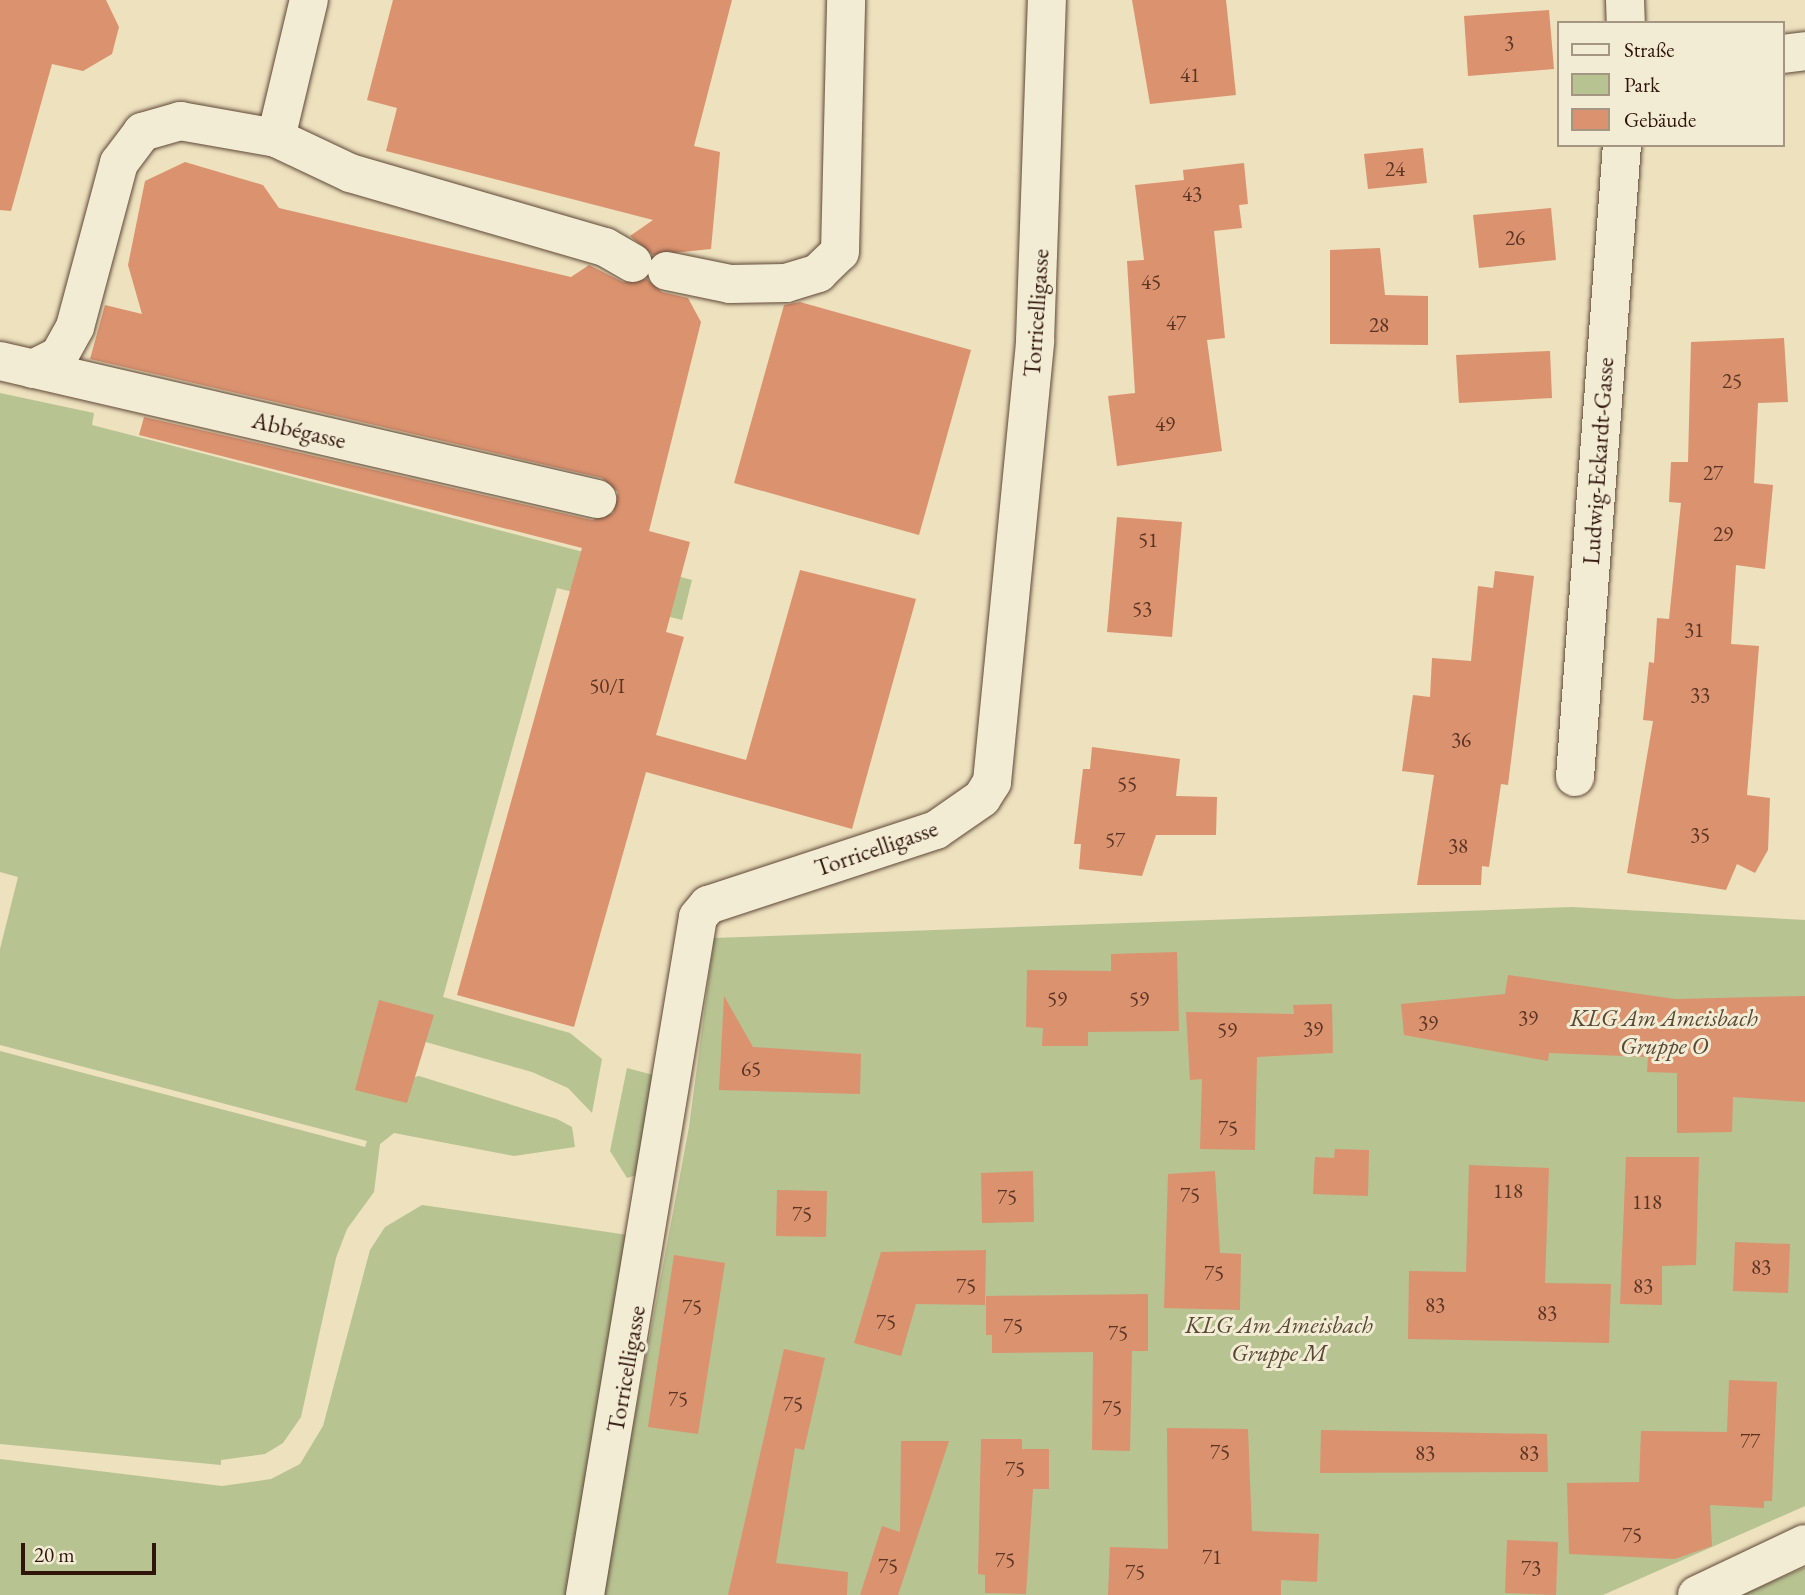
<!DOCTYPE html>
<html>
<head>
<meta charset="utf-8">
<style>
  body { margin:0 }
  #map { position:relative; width:1805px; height:1595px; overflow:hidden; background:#ede1be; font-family:"EB Garamond",serif }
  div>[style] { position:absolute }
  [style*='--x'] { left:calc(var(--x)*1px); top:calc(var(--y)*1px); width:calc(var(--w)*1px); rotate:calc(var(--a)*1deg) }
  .green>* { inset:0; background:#b8c392 }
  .building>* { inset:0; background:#db926f }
  .roads { filter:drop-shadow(0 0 2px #5f4838) drop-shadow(0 0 2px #5f4838) }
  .minor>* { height:38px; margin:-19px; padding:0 19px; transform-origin:19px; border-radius:19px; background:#f3ecd5 }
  span { translate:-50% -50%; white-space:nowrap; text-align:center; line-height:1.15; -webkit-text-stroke:6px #f3ecd5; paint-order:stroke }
  .number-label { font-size:21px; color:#5b3424 }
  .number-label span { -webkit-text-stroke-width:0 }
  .street-label { font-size:24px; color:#30150b }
  .park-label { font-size:24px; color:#594934; font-style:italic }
  .legend { position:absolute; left:1557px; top:21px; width:228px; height:126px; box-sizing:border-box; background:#f3ecd5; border:2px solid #a59684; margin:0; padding:9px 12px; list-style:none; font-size:21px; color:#30150b }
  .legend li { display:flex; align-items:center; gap:14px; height:35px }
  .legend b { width:35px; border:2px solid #a59684 }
  .scale { position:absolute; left:21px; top:1543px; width:135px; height:32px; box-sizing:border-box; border:4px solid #30150b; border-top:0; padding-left:9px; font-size:21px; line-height:24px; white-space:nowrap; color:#30150b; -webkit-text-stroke:5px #f3ecd5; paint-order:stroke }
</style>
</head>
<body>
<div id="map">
  <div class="green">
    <i style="clip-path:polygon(0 393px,94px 413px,92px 425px,692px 580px,682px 620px,557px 588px,443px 997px,570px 1033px,602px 1059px,592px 1113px,568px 1088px,532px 1072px,422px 1041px,429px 1014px,379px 1001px,356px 1090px,419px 1076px,557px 1119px,572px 1127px,575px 1147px,514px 1156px,394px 1133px,380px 1144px,374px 1192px,347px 1229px,336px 1258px,301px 1417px,283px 1443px,265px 1454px,221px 1460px,221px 1465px,0 1444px,0 1051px,365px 1147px,367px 1141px,0 1045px,0 949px,18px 877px,0 872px)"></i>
    <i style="clip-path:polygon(1572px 907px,1805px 920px,1805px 1506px,1603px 1595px,601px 1595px,689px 1127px,714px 938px)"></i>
    <i style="clip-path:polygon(627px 1068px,657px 1076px,640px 1174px,627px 1178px,610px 1151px)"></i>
    <i style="clip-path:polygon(422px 1205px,628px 1235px,574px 1595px,0 1595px,0 1459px,222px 1486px,271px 1479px,300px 1464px,323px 1426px,370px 1250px,385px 1227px)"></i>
    <i style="clip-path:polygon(1805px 1567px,1805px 1595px,1742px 1595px)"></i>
  </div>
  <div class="building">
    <i style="clip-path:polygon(0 0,106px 0,119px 27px,112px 54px,83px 71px,52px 64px,11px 211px,0 210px)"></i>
    <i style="clip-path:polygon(393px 0,732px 0,694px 146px,720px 152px,711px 249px,653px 255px,630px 236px,653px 220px,386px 151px,397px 108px,367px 100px)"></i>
    <i style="clip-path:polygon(1132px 0,1226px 0,1236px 95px,1150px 104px)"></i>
    <i style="clip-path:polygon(1549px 10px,1554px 69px,1468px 76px,1464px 16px)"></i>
    <i style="clip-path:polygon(1423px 148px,1427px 183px,1368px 189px,1364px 154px)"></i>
    <i style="clip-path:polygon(185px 162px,263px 185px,279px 208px,571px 277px,589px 265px,623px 282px,647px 279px,662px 292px,688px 298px,701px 322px,649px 531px,690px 542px,666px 632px,684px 637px,656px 735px,746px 760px,800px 570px,916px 599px,852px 829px,646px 772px,574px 1027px,457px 995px,582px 548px,139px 435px,144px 417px,592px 520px,613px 513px,618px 492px,602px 478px,90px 359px,105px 305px,142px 314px,128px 265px,145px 181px)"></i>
    <i style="clip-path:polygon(1244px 163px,1248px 204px,1239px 205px,1242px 228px,1214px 231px,1225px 338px,1207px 340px,1222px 451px,1117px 466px,1108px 396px,1135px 393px,1127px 261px,1144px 260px,1135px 185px,1184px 180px,1183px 170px)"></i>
    <i style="clip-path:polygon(1551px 208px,1556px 260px,1479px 268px,1473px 215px)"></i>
    <i style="clip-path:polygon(1380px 248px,1385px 295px,1428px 296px,1428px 345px,1330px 344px,1330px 250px)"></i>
    <i style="clip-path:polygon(800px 302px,971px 350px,919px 535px,734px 483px,784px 305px)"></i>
    <i style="clip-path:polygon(1784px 338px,1788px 402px,1758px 403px,1754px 483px,1773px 485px,1765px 569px,1736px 565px,1731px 644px,1759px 646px,1747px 795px,1770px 798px,1768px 850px,1755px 873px,1737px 864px,1726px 890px,1627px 873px,1653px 721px,1643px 720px,1649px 662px,1654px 663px,1657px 618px,1669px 619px,1681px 503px,1669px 502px,1671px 462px,1688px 462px,1691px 342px)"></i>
    <i style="clip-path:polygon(1550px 351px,1552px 398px,1459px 403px,1456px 355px)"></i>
    <i style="clip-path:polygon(1117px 517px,1182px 522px,1172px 637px,1107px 632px)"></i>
    <i style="clip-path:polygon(1495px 571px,1534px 576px,1508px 785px,1501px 784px,1489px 867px,1482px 866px,1481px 885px,1417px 885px,1434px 775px,1402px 771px,1413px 695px,1430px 697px,1432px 658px,1471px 661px,1478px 586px,1493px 588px)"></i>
    <i style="clip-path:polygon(1092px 747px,1180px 759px,1176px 796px,1217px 797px,1216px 835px,1156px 835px,1142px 876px,1079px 869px,1081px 844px,1074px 844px,1083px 769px,1090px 769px)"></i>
    <i style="clip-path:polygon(1177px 952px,1179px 1031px,1088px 1032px,1088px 1046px,1042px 1046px,1043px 1028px,1026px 1027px,1027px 970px,1111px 971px,1111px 954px)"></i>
    <i style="clip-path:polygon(1508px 975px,1675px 999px,1805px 996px,1805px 1102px,1733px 1097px,1732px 1132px,1677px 1133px,1677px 1073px,1647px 1072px,1648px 1057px,1549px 1053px,1548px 1061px,1404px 1035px,1401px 1004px,1505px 994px)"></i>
    <i style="clip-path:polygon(724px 996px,753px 1047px,861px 1054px,860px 1094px,719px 1090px)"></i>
    <i style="clip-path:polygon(379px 1000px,434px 1015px,407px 1103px,355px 1090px)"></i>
    <i style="clip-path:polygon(1332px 1004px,1333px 1053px,1257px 1057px,1255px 1150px,1200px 1149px,1202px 1079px,1190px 1080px,1186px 1012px,1294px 1014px,1293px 1005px)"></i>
    <i style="clip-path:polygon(1335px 1149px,1369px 1150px,1368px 1196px,1313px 1194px,1315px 1157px,1334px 1158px)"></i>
    <i style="clip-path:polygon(1626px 1157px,1699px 1157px,1696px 1265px,1662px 1266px,1662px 1305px,1620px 1304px)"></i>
    <i style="clip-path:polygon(1469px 1165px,1549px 1168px,1545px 1283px,1611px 1284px,1609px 1343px,1408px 1339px,1409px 1271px,1466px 1272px)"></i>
    <i style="clip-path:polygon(1033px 1171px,1034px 1222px,982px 1223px,981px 1173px)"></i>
    <i style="clip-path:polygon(1215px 1171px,1220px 1253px,1241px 1254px,1240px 1310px,1164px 1308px,1168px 1174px)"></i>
    <i style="clip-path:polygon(777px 1190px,827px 1191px,826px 1237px,776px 1236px)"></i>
    <i style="clip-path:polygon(1735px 1242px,1790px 1244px,1788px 1293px,1733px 1291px)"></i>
    <i style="clip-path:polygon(986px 1250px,985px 1305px,916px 1304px,901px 1356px,854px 1343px,881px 1252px)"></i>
    <i style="clip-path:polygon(674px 1255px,725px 1263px,698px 1434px,648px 1427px)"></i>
    <i style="clip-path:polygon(1148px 1294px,1148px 1351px,1132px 1351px,1130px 1451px,1092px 1450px,1093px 1352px,992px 1353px,992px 1335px,986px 1335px,986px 1296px)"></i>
    <i style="clip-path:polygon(784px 1349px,825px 1358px,804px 1450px,795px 1448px,776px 1563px,848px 1572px,847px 1595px,728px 1595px)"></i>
    <i style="clip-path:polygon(1729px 1380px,1777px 1382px,1772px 1501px,1764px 1501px,1764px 1508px,1710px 1505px,1712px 1546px,1675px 1559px,1569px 1554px,1567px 1483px,1639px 1482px,1641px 1431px,1727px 1432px)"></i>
    <i style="clip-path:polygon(1167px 1428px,1248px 1429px,1252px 1531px,1319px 1534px,1317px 1582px,1281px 1580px,1281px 1595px,1108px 1595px,1110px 1547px,1168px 1549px)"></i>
    <i style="clip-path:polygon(1321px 1430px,1547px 1434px,1548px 1472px,1320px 1473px)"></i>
    <i style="clip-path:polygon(981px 1439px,1022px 1439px,1022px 1449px,1049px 1449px,1049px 1489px,1033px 1489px,1026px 1594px,985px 1593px,985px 1575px,978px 1574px)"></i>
    <i style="clip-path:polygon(901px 1441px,949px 1441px,898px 1595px,860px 1595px,882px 1526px,900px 1532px)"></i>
    <i style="clip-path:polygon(1507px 1540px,1558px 1542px,1556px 1595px,1505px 1593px)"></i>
  </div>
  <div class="roads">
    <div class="minor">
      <i style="--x:1625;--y:0;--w:23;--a:88"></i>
      <i style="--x:1782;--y:54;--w:23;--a:-7"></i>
      <i style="--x:276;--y:138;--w:82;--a:25.3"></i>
      <i style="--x:350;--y:173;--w:266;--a:16.2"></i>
      <i style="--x:605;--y:247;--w:32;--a:30"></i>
      <i style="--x:667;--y:271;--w:64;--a:11.7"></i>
      <i style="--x:730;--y:284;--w:56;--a:-1"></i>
      <i style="--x:786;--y:283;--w:34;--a:-17"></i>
      <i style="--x:818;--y:273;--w:30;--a:-44"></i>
      <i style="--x:840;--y:252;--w:252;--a:-88.6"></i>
      <i style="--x:0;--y:361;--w:613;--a:13.02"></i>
      <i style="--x:33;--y:369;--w:29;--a:-27"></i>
      <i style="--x:59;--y:356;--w:33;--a:-61"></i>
      <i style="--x:75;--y:327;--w:170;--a:-75"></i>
      <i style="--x:119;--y:163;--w:39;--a:-53"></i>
      <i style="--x:142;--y:132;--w:40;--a:-16"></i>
      <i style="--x:180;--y:121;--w:97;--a:10"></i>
      <i style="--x:276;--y:138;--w:142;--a:-76.6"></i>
      <i style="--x:1575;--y:777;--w:634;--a:-85.75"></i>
      <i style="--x:585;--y:1595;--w:687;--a:-80.54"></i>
      <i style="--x:698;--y:917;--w:16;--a:-50"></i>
      <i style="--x:708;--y:905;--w:240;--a:-18.2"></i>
      <i style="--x:936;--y:830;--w:56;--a:-34.8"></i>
      <i style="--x:982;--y:798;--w:19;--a:-58"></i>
      <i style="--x:992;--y:782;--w:443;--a:-84.4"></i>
      <i style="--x:1035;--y:341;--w:341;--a:-88"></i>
      <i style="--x:1697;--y:1595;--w:119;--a:-25.3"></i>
    </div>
  </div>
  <div class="number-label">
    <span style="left:1509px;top:43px">3</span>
    <span style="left:1190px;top:75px">41</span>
    <span style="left:1395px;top:169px">24</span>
    <span style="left:1192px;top:194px">43</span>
    <span style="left:1515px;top:238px">26</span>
    <span style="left:1151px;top:282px">45</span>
    <span style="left:1176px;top:323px">47</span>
    <span style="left:1379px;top:325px">28</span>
    <span style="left:1732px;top:381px">25</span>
    <span style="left:1165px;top:424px">49</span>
    <span style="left:1713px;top:473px">27</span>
    <span style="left:1723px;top:534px">29</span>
    <span style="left:1148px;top:540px">51</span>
    <span style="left:1142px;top:609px">53</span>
    <span style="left:1694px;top:630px">31</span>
    <span style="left:607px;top:686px">50/I</span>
    <span style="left:1700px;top:695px">33</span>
    <span style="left:1461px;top:740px">36</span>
    <span style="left:1127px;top:784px">55</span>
    <span style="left:1700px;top:835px">35</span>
    <span style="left:1115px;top:840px">57</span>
    <span style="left:1458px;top:846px">38</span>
    <span style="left:1057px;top:999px">59</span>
    <span style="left:1139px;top:999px">59</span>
    <span style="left:1528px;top:1018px">39</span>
    <span style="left:1428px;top:1023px">39</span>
    <span style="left:1313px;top:1029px">39</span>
    <span style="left:1227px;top:1030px">59</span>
    <span style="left:751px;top:1069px">65</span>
    <span style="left:1228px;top:1128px">75</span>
    <span style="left:1508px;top:1191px">118</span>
    <span style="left:1190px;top:1195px">75</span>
    <span style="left:1007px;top:1197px">75</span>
    <span style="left:1647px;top:1202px">118</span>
    <span style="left:802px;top:1214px">75</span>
    <span style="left:1761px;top:1267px">83</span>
    <span style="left:1214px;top:1273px">75</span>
    <span style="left:966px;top:1286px">75</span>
    <span style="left:1643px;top:1286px">83</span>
    <span style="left:1435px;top:1305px">83</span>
    <span style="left:692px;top:1307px">75</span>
    <span style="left:1547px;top:1313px">83</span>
    <span style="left:886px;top:1322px">75</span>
    <span style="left:1013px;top:1326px">75</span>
    <span style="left:1118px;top:1333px">75</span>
    <span style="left:678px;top:1399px">75</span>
    <span style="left:793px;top:1404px">75</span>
    <span style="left:1112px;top:1408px">75</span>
    <span style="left:1750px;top:1441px">77</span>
    <span style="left:1220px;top:1452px">75</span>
    <span style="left:1425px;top:1453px">83</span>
    <span style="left:1529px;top:1453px">83</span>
    <span style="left:1015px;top:1469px">75</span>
    <span style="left:1632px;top:1535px">75</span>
    <span style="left:1212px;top:1557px">71</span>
    <span style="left:1005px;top:1560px">75</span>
    <span style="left:888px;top:1566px">75</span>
    <span style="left:1531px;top:1568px">73</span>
    <span style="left:1135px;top:1572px">75</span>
  </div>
  <div class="street-label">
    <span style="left:1036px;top:313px;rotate:-86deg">Torricelligasse</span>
    <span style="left:299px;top:430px;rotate:13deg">Abbégasse</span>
    <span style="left:1598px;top:461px;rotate:-86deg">Ludwig-Eckardt-Gasse</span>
    <span style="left:876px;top:848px;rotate:-19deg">Torricelligasse</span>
    <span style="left:626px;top:1369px;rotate:-80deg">Torricelligasse</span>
  </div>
  <div class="park-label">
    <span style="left:1664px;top:1032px">KLG Am Ameisbach<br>Gruppe O</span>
    <span style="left:1279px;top:1339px">KLG Am Ameisbach<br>Gruppe M</span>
  </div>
  <ul class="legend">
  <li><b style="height:9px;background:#f3ecd5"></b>Straße</li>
  <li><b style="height:19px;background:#b8c392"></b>Park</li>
  <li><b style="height:19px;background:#db926f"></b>Gebäude</li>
  </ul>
  <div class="scale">20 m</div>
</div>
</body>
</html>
